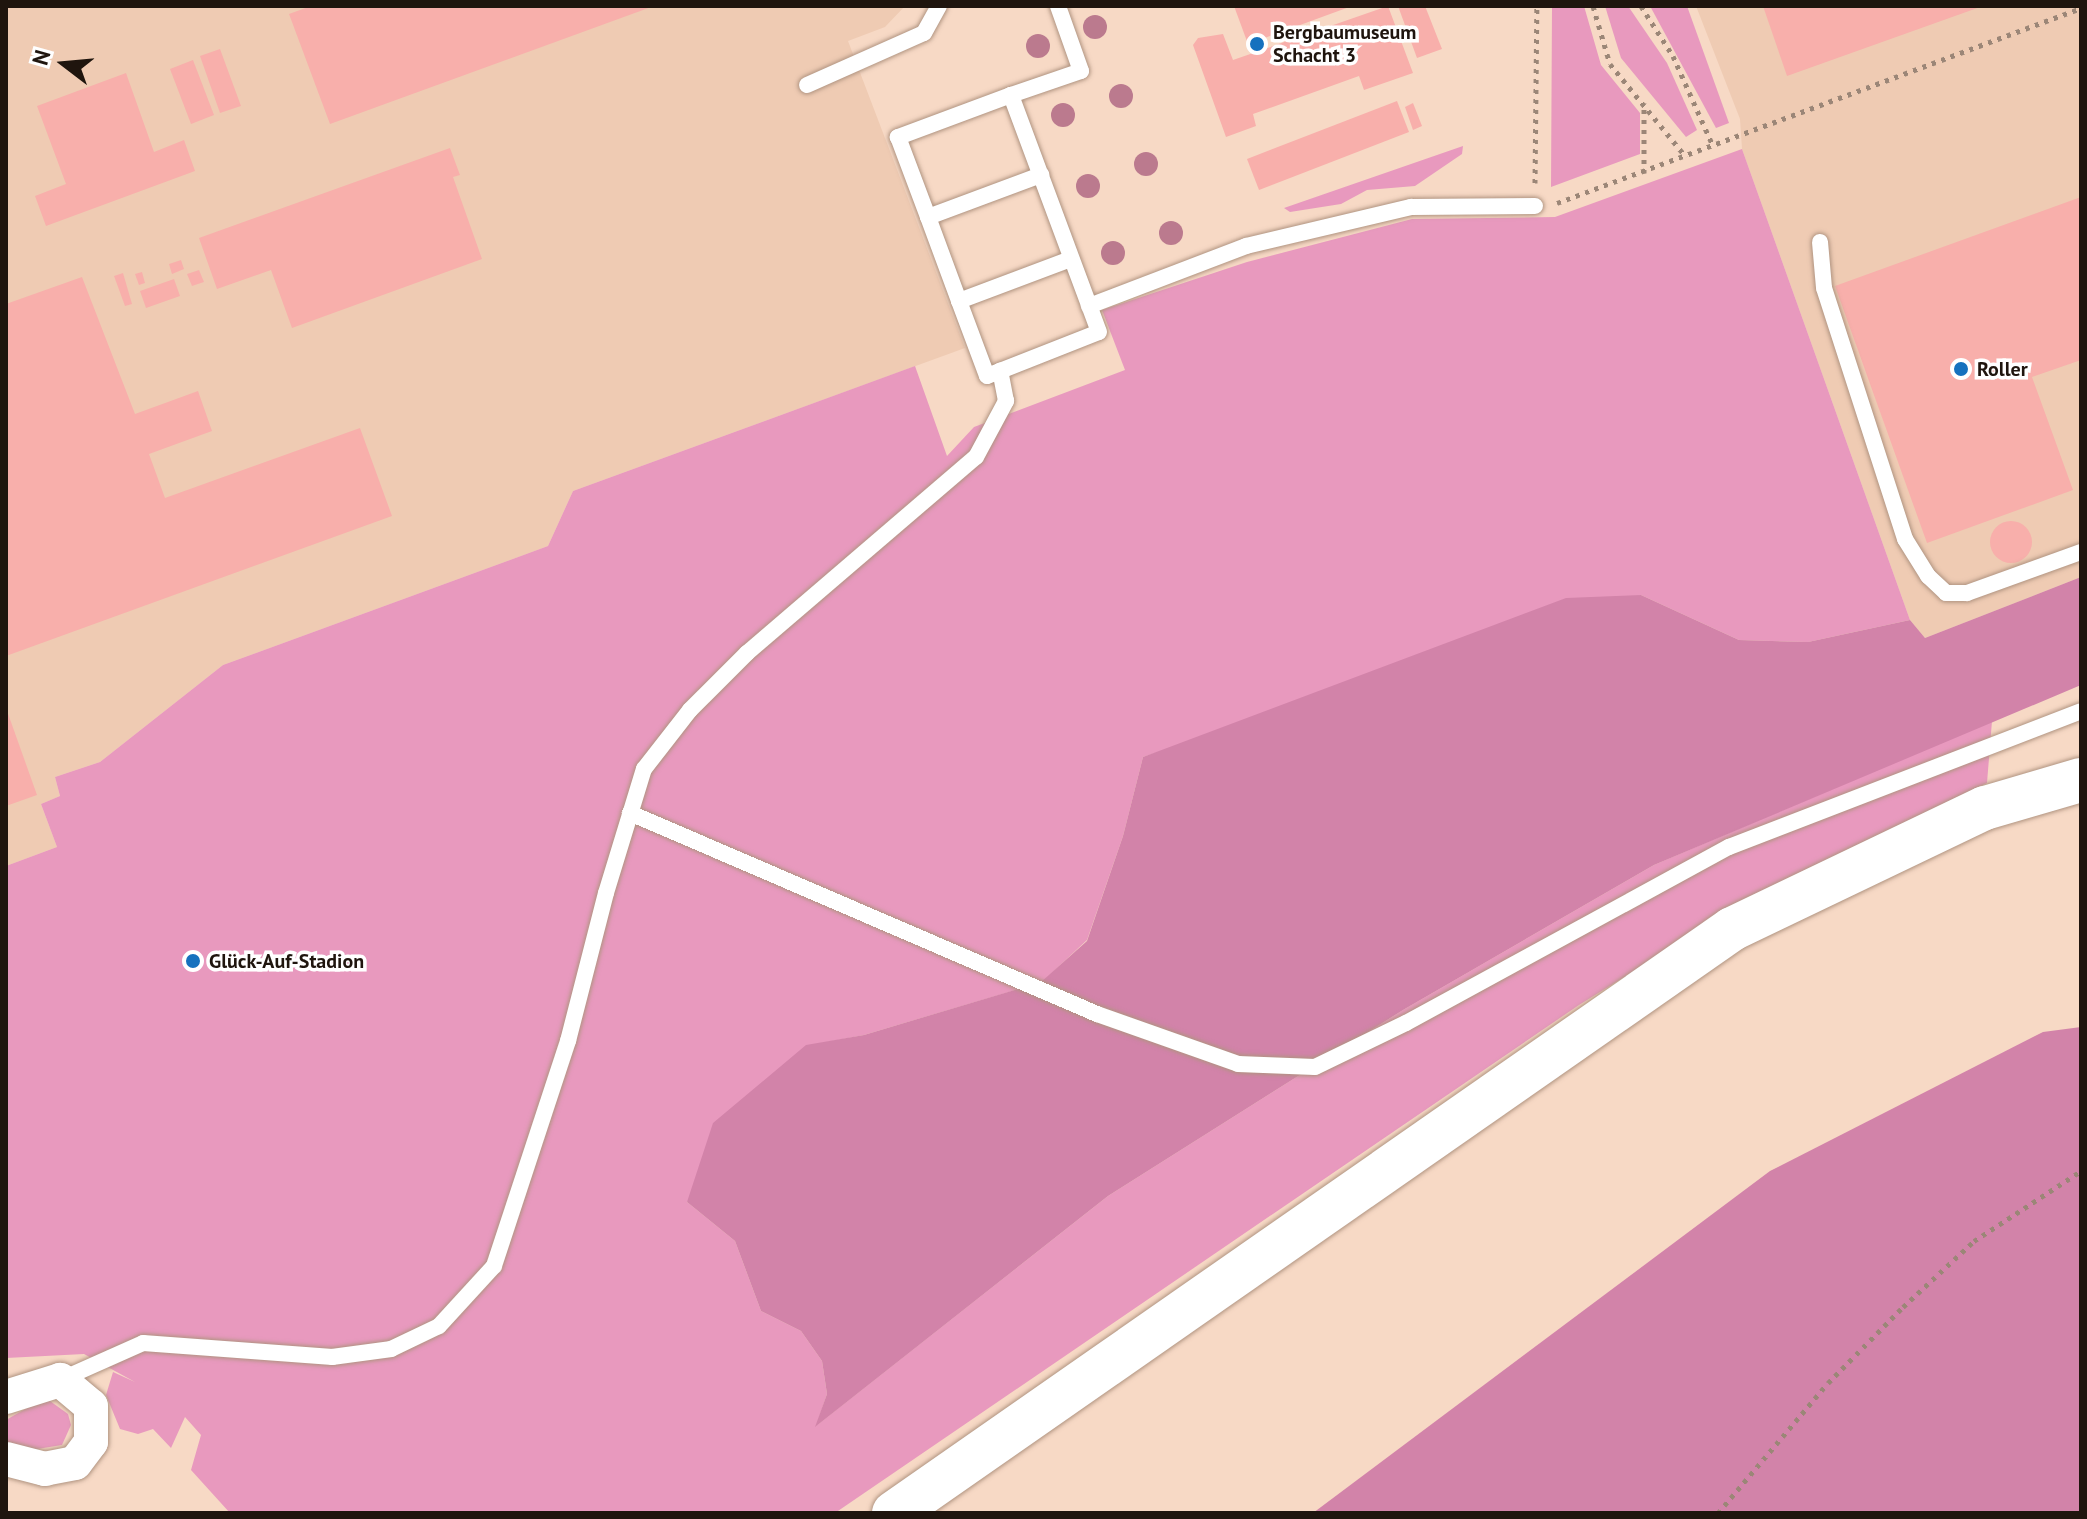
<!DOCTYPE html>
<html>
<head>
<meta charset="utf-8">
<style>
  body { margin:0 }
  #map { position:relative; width:2087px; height:1519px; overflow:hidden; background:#f7d9c5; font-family:"PT Sans",sans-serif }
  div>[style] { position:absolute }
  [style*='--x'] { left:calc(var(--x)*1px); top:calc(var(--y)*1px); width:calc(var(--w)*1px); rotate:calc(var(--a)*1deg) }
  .built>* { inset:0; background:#efcbb3 }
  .green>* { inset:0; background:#e899be }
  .forest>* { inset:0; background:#d283a9 }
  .building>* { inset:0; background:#f8afab }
  .round { border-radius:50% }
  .path>* { height:5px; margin-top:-2.5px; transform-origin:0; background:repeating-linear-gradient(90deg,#9b8677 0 4px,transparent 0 10px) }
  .roads { filter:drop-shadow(0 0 2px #b09481) drop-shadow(0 0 2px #b09481) }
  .lane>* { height:16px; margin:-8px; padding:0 8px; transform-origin:8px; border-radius:8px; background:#fff }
  .street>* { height:34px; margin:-17px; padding:0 17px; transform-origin:17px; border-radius:17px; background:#fff }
  .secondary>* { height:44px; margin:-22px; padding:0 22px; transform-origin:22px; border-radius:22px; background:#fff }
  .trees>* { width:24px; height:24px; margin:-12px; border-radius:50%; background:#bb7a8e }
  .dots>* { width:22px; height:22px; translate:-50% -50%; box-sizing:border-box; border:4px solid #fff; border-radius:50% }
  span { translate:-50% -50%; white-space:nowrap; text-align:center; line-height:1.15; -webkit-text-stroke:7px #fff; paint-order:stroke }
  .poi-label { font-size:20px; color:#1f150e; font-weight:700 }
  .left { translate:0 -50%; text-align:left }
  .frame { position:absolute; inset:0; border:8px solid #1f150e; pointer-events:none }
  .north { position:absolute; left:24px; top:24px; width:80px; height:80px; -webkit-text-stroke:6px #fff; paint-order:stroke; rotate:286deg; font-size:22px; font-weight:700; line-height:32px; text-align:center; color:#1f150e }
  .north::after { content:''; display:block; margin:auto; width:28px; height:36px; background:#1f150e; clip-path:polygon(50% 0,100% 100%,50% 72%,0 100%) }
</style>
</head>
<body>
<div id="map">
  <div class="built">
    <i style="clip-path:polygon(6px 6px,905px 6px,885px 27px,848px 41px,965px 348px,573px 491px,548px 546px,223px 665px,100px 762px,55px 777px,60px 796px,41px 804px,57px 847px,6px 866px)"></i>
    <i style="clip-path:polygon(1696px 6px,2081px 6px,2081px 577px,1925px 638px,1910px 620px,1742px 149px,1740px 119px)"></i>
  </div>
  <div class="green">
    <i style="clip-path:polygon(1552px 6px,1584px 6px,1601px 65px,1640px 113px,1640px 154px,1551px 187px)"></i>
    <i style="clip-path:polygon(1605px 6px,1628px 6px,1667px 63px,1697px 130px,1686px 137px,1621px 58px)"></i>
    <i style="clip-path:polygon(1650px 6px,1687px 6px,1729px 123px,1716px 128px)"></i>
    <i style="clip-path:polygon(1463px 146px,1462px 154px,1415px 186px,1367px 190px,1341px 204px,1290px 212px,1284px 208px)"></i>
    <i style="clip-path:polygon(1742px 149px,1910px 620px,1808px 642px,1739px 640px,1641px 595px,1143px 757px,1123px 836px,1087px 940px,1042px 982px,864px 1035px,806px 1046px,687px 1202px,735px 1241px,761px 1311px,801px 1331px,822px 1361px,827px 1394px,816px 1426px,1108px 1196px,1403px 1010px,1654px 865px,1992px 721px,1987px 783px,1766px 889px,1579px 1005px,835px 1513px,230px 1513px,191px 1470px,201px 1435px,185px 1417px,171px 1448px,153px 1429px,138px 1434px,120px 1429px,106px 1395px,113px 1372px,135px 1382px,84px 1354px,6px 1358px,6px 866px,57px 847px,41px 804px,60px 796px,55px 777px,100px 762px,223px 665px,548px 546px,573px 491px,915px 366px,947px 456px,974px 427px,1125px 370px,1102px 310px,1247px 262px,1412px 219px,1555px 217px)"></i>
    <i style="clip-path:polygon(39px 1401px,50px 1401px,68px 1414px,71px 1425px,62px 1445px,25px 1451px,6px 1444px,6px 1420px)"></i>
  </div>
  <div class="forest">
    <i style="clip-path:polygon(2081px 577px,2081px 685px,1654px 865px,1403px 1010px,1108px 1196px,815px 1427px,827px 1394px,822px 1361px,801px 1331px,761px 1311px,735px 1241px,687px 1202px,713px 1123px,806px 1045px,864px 1035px,1041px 982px,1087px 941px,1123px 836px,1143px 757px,1566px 598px,1641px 595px,1739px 640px,1808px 642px,1910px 620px,1925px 638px)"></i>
    <i style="clip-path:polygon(2081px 1027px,2081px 1513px,1313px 1513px,1770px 1171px,2043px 1032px)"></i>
  </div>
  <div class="building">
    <i style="clip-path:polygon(311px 6px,654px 6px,330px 124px,289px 14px)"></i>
    <i style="clip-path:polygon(1234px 6px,1352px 6px,1248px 44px)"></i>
    <i style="clip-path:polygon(1388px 6px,1413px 73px,1364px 90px,1359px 76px,1253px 114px,1256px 126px,1226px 137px,1193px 45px,1198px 38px,1223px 34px,1233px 60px)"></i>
    <i style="clip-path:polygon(1398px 6px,1425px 6px,1442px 49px,1417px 58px)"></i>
    <i style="clip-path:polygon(1763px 6px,1983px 6px,1787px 76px)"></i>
    <i style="clip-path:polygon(220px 49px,241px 106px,220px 113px,200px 56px)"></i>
    <i style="clip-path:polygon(193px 60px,214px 115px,191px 124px,170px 69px)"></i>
    <i style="clip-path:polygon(126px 73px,154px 152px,184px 140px,195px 171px,46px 226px,35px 196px,66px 184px,37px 106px)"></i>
    <i style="clip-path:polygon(1397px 101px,1409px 132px,1259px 190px,1247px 159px)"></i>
    <i style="clip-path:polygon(1413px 103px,1422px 126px,1413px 130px,1405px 107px)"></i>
    <i style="clip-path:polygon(450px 148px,460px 175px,453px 177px,482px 259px,292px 328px,271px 270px,217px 289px,199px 238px)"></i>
    <i style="clip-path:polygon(2081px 197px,2081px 360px,2032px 377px,2073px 490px,1927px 543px,1835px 286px)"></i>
    <i style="clip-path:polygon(181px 260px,184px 269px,172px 274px,169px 264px)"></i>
    <i style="clip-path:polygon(199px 270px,204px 282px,192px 286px,187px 274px)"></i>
    <i style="clip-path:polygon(142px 272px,145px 283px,139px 285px,135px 274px)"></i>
    <i style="clip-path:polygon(123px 273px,132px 304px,125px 306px,114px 276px)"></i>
    <i style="clip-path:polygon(82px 277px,135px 414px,198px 391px,212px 431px,149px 454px,165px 498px,360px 428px,392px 516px,6px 656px,6px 304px)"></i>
    <i style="clip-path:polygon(174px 279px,180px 296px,146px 308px,140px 291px)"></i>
    <i class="round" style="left:1990px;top:521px;width:42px;height:42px"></i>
    <i style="clip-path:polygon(6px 708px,37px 795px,6px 806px)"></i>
  </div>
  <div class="path">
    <i style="--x:1593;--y:6;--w:60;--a:73.7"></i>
    <i style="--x:1610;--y:64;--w:120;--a:50.7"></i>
    <i style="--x:1641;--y:6;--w:59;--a:57.4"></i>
    <i style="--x:1673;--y:56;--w:98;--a:66"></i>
    <i style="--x:1644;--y:173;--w:70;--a:-90"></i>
    <i style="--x:1535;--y:183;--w:177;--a:-89.4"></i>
    <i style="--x:1557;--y:203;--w:559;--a:-20.41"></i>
    <i style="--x:1718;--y:1513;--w:170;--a:-49.8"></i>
    <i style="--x:1828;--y:1383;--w:107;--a:-45.4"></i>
    <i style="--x:1903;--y:1307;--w:97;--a:-42.9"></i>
    <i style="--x:1974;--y:1241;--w:128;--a:-33.2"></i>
  </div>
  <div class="roads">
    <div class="lane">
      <i style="--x:807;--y:85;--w:128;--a:-24"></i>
      <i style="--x:924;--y:33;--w:31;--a:-61"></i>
      <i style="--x:1011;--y:95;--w:121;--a:159.6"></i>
      <i style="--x:898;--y:137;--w:85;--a:69.4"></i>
      <i style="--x:928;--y:217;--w:121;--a:-20.4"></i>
      <i style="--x:928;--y:217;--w:90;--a:69.7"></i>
      <i style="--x:959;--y:301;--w:120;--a:-20.6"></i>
      <i style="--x:1820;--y:242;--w:46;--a:85"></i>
      <i style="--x:1824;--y:288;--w:264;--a:72.1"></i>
      <i style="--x:1905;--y:539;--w:44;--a:58.1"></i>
      <i style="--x:1928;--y:576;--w:25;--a:43"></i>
      <i style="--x:1946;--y:593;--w:21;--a:0"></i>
      <i style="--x:1967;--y:593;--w:121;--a:-19.8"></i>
      <i style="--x:959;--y:301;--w:80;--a:69.5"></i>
      <i style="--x:987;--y:376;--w:14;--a:-21"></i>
      <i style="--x:1089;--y:306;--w:168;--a:-20.9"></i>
      <i style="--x:1246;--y:246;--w:170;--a:-13.3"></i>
      <i style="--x:1411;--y:207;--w:124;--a:-0.5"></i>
      <i style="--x:630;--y:813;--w:508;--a:23.29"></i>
      <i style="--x:1097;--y:1014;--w:150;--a:19.5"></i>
      <i style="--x:1238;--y:1064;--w:77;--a:2.2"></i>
      <i style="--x:1315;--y:1067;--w:101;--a:-25.8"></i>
      <i style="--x:1406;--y:1023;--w:368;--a:-28.6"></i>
      <i style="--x:1729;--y:847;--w:377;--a:-21.1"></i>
      <i style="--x:60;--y:1380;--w:91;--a:-24"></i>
      <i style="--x:143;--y:1343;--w:190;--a:4.2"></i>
      <i style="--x:332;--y:1357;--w:60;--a:-7.7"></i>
      <i style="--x:391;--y:1349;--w:53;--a:-25.6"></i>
      <i style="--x:439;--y:1326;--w:81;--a:-47.5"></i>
      <i style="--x:494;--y:1266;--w:237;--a:-71.8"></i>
      <i style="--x:568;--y:1041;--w:153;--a:-75.6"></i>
      <i style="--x:606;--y:893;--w:130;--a:-73"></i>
      <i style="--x:644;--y:769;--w:75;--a:-52.1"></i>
      <i style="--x:690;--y:710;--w:81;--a:-45"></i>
      <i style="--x:747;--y:653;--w:301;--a:-40.6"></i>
      <i style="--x:976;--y:457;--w:64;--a:-61.8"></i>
      <i style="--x:1006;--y:401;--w:31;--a:-101"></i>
      <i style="--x:1000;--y:371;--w:106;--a:-21.5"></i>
      <i style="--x:1099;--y:332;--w:253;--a:-110.4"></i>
      <i style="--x:1011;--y:95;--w:74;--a:-18.9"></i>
      <i style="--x:1081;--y:71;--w:69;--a:-109.5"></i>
    </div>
    <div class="street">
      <i style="--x:6;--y:1397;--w:57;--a:-17.5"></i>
      <i style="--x:60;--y:1380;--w:40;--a:40"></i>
      <i style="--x:91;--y:1406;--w:36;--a:90"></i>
      <i style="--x:91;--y:1442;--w:26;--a:127"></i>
      <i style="--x:75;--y:1463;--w:31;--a:169"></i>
      <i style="--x:45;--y:1469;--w:40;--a:-165.6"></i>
    </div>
    <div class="secondary">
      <i style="--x:894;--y:1513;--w:1021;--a:-34.87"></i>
      <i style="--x:1732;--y:929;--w:280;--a:-25.6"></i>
      <i style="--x:1985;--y:808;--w:100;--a:-16.3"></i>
    </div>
  </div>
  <div class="trees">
    <i style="left:1095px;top:27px"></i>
    <i style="left:1038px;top:46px"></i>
    <i style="left:1121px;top:96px"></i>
    <i style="left:1063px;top:115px"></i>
    <i style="left:1146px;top:164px"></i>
    <i style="left:1088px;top:186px"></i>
    <i style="left:1171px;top:233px"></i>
    <i style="left:1113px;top:253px"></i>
  </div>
  <div class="dots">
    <i style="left:1257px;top:44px;background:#1671be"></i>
    <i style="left:1961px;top:369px;background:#1671be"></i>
    <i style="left:193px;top:961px;background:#1671be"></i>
  </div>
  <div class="poi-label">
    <span class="left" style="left:1273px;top:44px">Bergbaumuseum<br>Schacht 3</span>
    <span class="left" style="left:1977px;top:369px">Roller</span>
    <span class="left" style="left:209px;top:961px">Glück-Auf-Stadion</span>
  </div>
  <div class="frame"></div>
  <div class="north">N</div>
</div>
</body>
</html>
